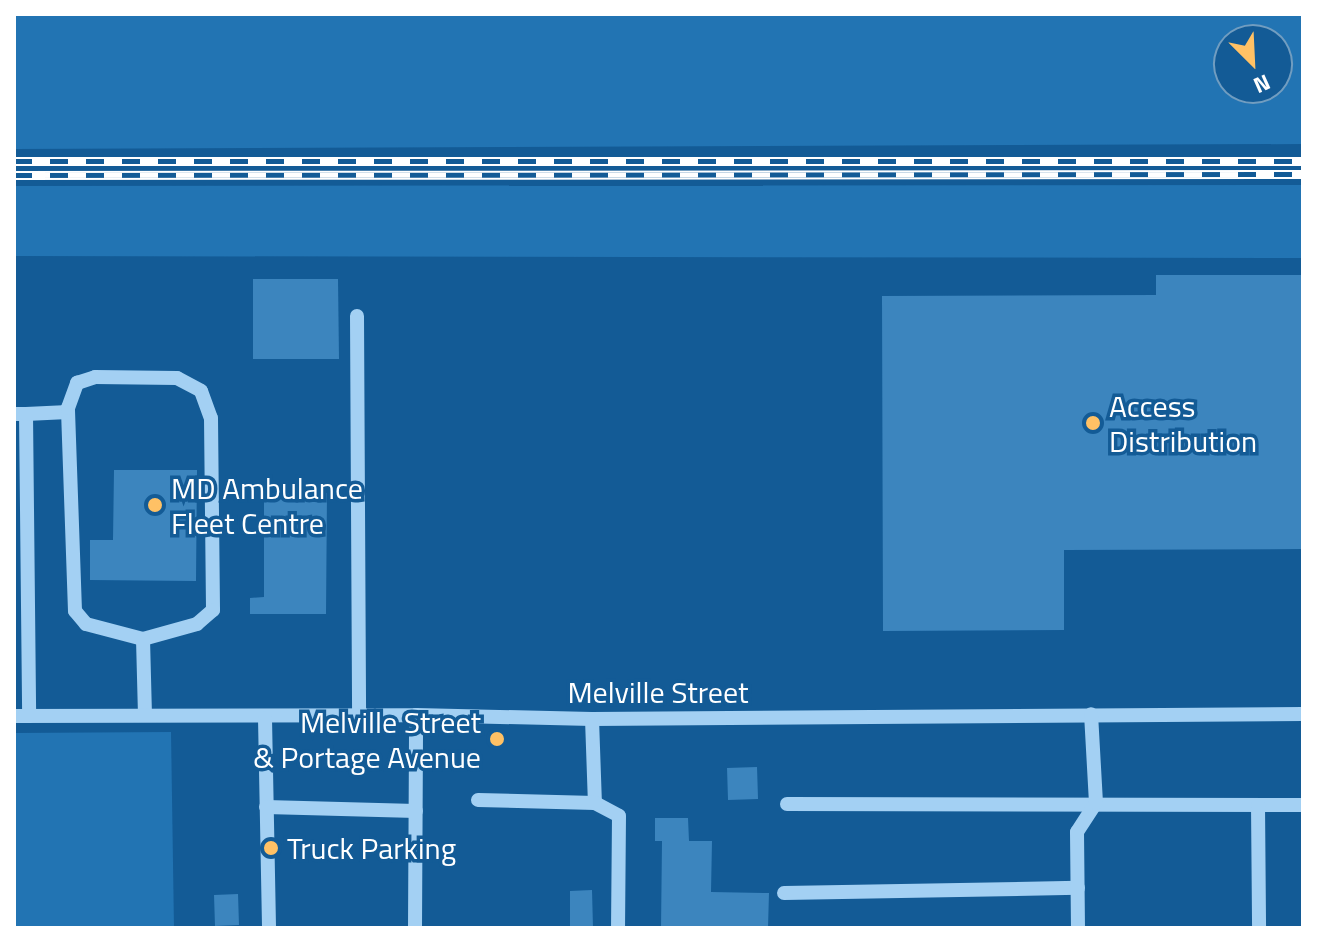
<!DOCTYPE html>
<html>
<head>
<meta charset="utf-8">
<style>
  body { margin:0 }
  #map { position:relative; width:1317px; height:942px; overflow:hidden; background:#135b96; font-family:"Titillium Web",sans-serif }
  div>[style] { position:absolute }
  [style*='--x'] { left:calc(var(--x)*1px); top:calc(var(--y)*1px); width:calc(var(--w)*1px); rotate:calc(var(--a)*1deg) }
  .green>* { inset:0; background:#2274b3 }
  .building>* { inset:0; background:#3c85be }
  .minor>* { height:14px; margin:-7px; padding:0 7px; transform-origin:7px; border-radius:7px; background:#a3d0f3 }
  .rail>* { height:9px; margin-top:-4.5px; transform-origin:0; background:repeating-linear-gradient(90deg,#135b96 0 18px,#fff 0 36px); box-sizing:border-box; border-block:2px solid #fff }
  .dots>* { width:22px; height:22px; translate:-50% -50%; box-sizing:border-box; border:4px solid #135b96; border-radius:50% }
  span { translate:-50% -50%; white-space:nowrap; text-align:center; line-height:1.15; -webkit-text-stroke:7px #135b96; paint-order:stroke }
  .poi-label { font-size:30px; color:#fff }
  .left { translate:0 -50%; text-align:left }
  .right { translate:-100% -50%; text-align:right }
  .street-label { font-size:30px; color:#fff }
  .frame { position:absolute; inset:0; border:16px solid #fff; pointer-events:none }
  .north { position:absolute; left:1213px; top:24px; width:80px; height:80px; box-sizing:border-box; background:#135b96; border:2px solid #719dc0; border-radius:50%; rotate:156deg; font-size:22px; font-weight:700; line-height:32px; text-align:center; color:#fff }
  .north::after { content:''; display:block; margin:auto; width:28px; height:36px; background:#ffc165; clip-path:polygon(50% 0,100% 100%,50% 72%,0 100%) }
</style>
</head>
<body>
<div id="map">
  <div class="green">
    <i style="clip-path:polygon(evenodd,14px 14px,1303px 14px,1303px 144px,14px 149px,14px 14px,1229px 40px,1277px 40px,1277px 88px,1229px 88px,1229px 40px)"></i>
    <i style="clip-path:polygon(1303px 185px,1303px 258px,14px 256px,14px 186px)"></i>
    <i style="clip-path:polygon(171px 732px,174px 928px,14px 928px,14px 733px)"></i>
  </div>
  <div class="building">
    <i style="clip-path:polygon(1156px 275px,1303px 275px,1303px 549px,1064px 550px,1064px 630px,883px 631px,882px 296px,1156px 295px)"></i>
    <i style="clip-path:polygon(253px 279px,338px 279px,339px 359px,253px 359px)"></i>
    <i style="clip-path:polygon(114px 470px,197px 470px,196px 581px,90px 580px,90px 540px,113px 540px)"></i>
    <i style="clip-path:polygon(264px 493px,327px 493px,326px 614px,250px 614px,250px 598px,264px 597px)"></i>
    <i style="clip-path:polygon(757px 767px,758px 799px,728px 800px,727px 768px)"></i>
    <i style="clip-path:polygon(655px 818px,688px 818px,689px 841px,712px 841px,711px 892px,769px 893px,768px 928px,661px 928px,662px 841px,655px 841px)"></i>
    <i style="clip-path:polygon(592px 890px,593px 928px,570px 928px,570px 891px)"></i>
    <i style="clip-path:polygon(238px 894px,239px 925px,215px 926px,214px 895px)"></i>
  </div>
  <div class="minor">
    <i style="--x:357;--y:316;--w:401;--a:89.7"></i>
    <i style="--x:14;--y:414;--w:12;--a:0"></i>
    <i style="--x:26;--y:414;--w:302;--a:89.4"></i>
    <i style="--x:26;--y:414;--w:42;--a:-2.7"></i>
    <i style="--x:143;--y:639;--w:59;--a:-165.3"></i>
    <i style="--x:86;--y:624;--w:17;--a:-130"></i>
    <i style="--x:75;--y:611;--w:203;--a:-92"></i>
    <i style="--x:68;--y:408;--w:27;--a:-70"></i>
    <i style="--x:77;--y:383;--w:19;--a:-18"></i>
    <i style="--x:95;--y:377;--w:82;--a:0.7"></i>
    <i style="--x:177;--y:378;--w:27;--a:28"></i>
    <i style="--x:201;--y:391;--w:29;--a:70"></i>
    <i style="--x:211;--y:418;--w:192;--a:89.4"></i>
    <i style="--x:213;--y:610;--w:21;--a:139"></i>
    <i style="--x:197;--y:624;--w:56;--a:164.5"></i>
    <i style="--x:143;--y:639;--w:76;--a:88.5"></i>
    <i style="--x:14;--y:716;--w:402;--a:-0.1"></i>
    <i style="--x:416;--y:715;--w:176;--a:1.3"></i>
    <i style="--x:592;--y:719;--w:711;--a:-0.4"></i>
    <i style="--x:265;--y:718;--w:210;--a:88.9"></i>
    <i style="--x:592;--y:719;--w:84;--a:88"></i>
    <i style="--x:595;--y:803;--w:27;--a:28"></i>
    <i style="--x:619;--y:816;--w:112;--a:90.5"></i>
    <i style="--x:478;--y:800;--w:117;--a:1.5"></i>
    <i style="--x:787;--y:804;--w:516;--a:0.11"></i>
    <i style="--x:1258;--y:805;--w:123;--a:89.5"></i>
    <i style="--x:266;--y:807;--w:150;--a:1.5"></i>
    <i style="--x:784;--y:893;--w:294;--a:-1"></i>
    <i style="--x:415;--y:928;--w:213;--a:-89.7"></i>
    <i style="--x:1078;--y:928;--w:96;--a:-90.6"></i>
    <i style="--x:1077;--y:832;--w:35;--a:-57"></i>
    <i style="--x:1096;--y:803;--w:89;--a:-93.2"></i>
  </div>
  <div class="rail">
    <i style="--x:14;--y:161;--w:1289;--a:0"></i>
    <i style="--x:14;--y:175;--w:1289;--a:-0.04"></i>
  </div>
  <div class="dots">
    <i style="left:1093px;top:423px;background:#ffc165"></i>
    <i style="left:155px;top:505px;background:#ffc165"></i>
    <i style="left:497px;top:739px;background:#ffc165"></i>
    <i style="left:271px;top:848px;background:#ffc165"></i>
  </div>
  <div class="poi-label">
    <span class="left" style="left:1109px;top:423px">Access<br>Distribution</span>
    <span class="left" style="left:171px;top:505px">MD Ambulance<br>Fleet Centre</span>
    <span class="right" style="left:481px;top:739px">Melville Street<br>&amp; Portage Avenue</span>
    <span class="left" style="left:287px;top:848px">Truck Parking</span>
  </div>
  <div class="street-label">
    <span style="left:658px;top:692px">Melville Street</span>
  </div>
  <div class="frame"></div>
  <div class="north">N</div>
</div>
</body>
</html>
